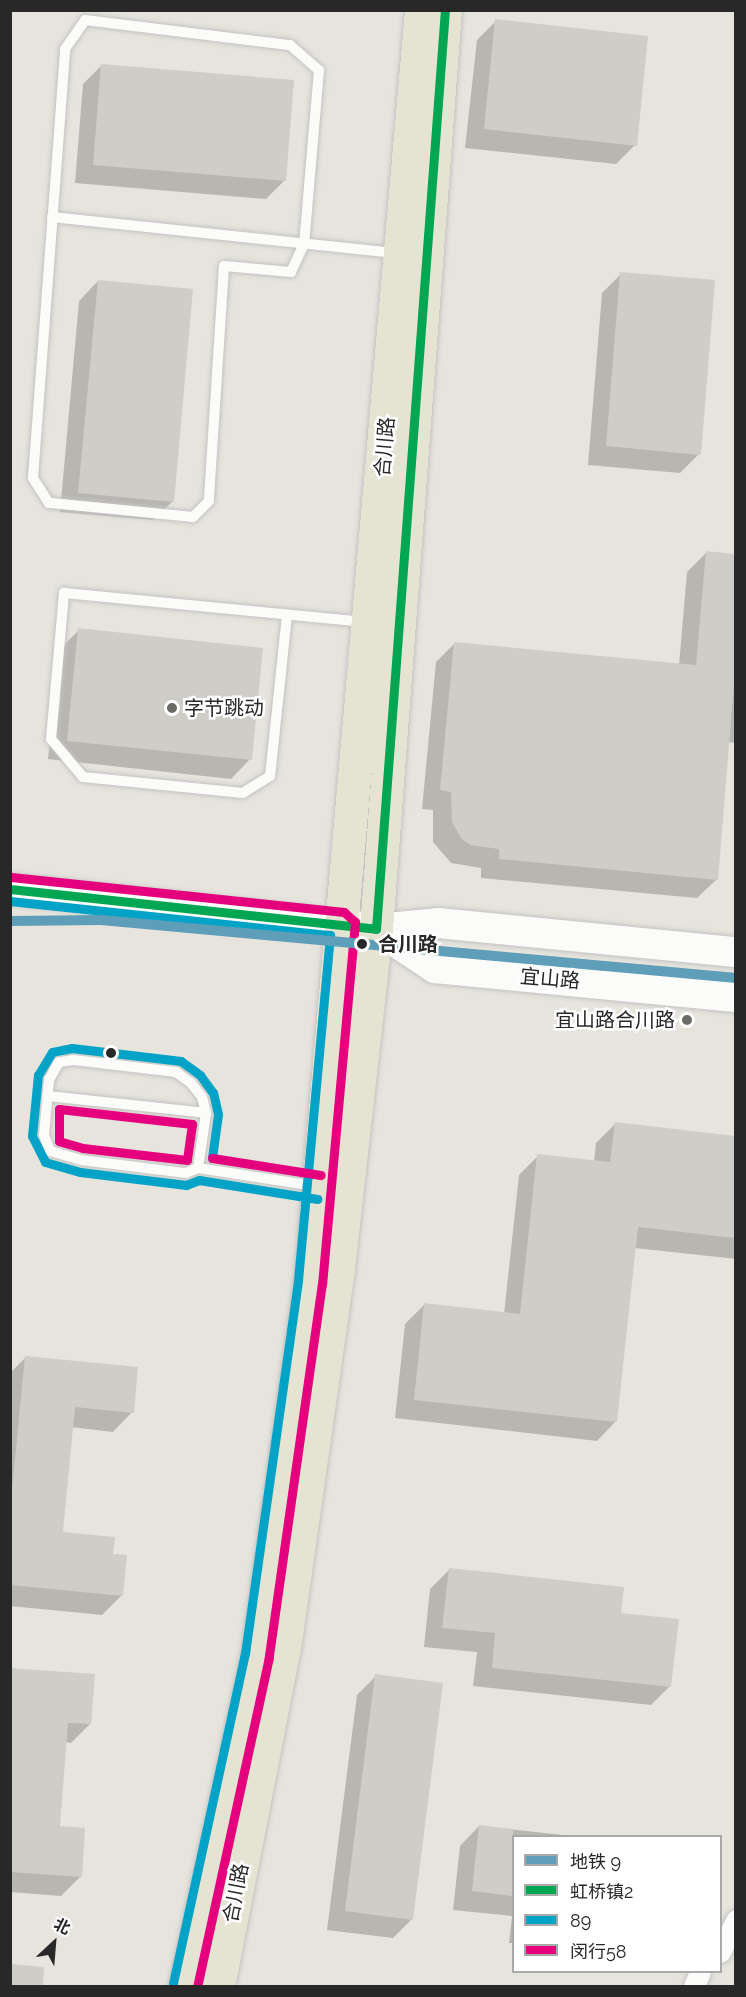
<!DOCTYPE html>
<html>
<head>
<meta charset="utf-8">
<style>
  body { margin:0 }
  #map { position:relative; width:746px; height:1997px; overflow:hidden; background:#e6e4dd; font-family:Raleway,"Noto Sans SC",sans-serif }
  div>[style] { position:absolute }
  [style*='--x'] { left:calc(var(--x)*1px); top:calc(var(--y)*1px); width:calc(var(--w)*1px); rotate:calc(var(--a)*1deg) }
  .shadow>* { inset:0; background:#0003 }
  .building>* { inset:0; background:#cfcdc8 }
  .roads { filter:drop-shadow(0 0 2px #c4c3c3) drop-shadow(0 0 2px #c4c3c3) }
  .lane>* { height:10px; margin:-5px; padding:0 5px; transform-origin:5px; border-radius:5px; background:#fbfbfa }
  .street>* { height:21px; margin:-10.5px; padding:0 10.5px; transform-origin:10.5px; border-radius:10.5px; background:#fbfbfa }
  .secondary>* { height:30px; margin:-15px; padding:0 15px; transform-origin:15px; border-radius:15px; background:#fbfbfa }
  .primary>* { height:33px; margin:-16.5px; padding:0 16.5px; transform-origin:16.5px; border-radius:16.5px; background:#e5e4d2 }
  .bus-1>* { height:9px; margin:-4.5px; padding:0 4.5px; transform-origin:4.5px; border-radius:4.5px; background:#00a651 }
  .bus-2>* { height:9px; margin:-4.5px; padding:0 4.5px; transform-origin:4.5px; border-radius:4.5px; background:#02a3c6 }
  .bus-3>* { height:9px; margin:-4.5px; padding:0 4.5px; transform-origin:4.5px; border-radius:4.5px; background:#e5007d }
  .metro-1>* { height:10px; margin:-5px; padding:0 5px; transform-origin:5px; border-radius:5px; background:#5f9eb8 }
  .dots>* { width:16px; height:16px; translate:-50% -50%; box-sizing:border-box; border:3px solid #fff; border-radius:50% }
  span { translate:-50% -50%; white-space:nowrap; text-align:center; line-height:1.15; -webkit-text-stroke:5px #fff; paint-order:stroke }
  .street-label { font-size:20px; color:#282828 }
  .poi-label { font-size:20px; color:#282828 }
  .left { translate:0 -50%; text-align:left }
  .right { translate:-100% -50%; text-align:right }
  .stop-label { font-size:20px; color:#282828; font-weight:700 }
  .frame { position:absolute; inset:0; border:12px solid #282828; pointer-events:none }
  .legend { position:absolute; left:512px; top:1835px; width:210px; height:138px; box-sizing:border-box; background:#fff; border:2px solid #a9a9a9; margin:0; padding:8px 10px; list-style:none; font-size:18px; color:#282828 }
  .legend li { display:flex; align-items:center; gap:12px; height:30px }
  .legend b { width:30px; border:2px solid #a9a9a9 }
  .north { position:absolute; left:24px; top:1913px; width:60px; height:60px; -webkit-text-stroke:4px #fff; paint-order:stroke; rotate:26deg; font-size:16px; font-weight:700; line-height:24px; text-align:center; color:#282828 }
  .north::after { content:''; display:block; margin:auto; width:21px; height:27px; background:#282828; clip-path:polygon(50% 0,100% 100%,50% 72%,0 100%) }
</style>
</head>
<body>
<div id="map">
  <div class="shadow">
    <i style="clip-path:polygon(496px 21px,635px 145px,616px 164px,465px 148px,477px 40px)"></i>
    <i style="clip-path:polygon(102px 65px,285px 180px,266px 199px,75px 183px,83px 84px)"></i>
    <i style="clip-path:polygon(621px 274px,699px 454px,680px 473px,588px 465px,602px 293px)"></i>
    <i style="clip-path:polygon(98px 281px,173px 501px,153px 520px,60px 512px,79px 301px)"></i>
    <i style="clip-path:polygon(706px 553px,736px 555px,736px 743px,728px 742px,717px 879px,697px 898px,481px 878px,481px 868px,451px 863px,433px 842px,433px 810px,422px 809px,436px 662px,455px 643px,679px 665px,687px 572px)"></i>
    <i style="clip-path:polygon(79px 630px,250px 759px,231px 779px,48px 759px,60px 649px)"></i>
    <i style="clip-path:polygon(615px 1124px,736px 1137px,736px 1259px,635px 1248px,616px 1421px,597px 1441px,395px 1418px,405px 1324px,424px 1305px,504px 1314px,519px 1175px,538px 1156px,594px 1162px,596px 1143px)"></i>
    <i style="clip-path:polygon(25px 1358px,132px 1412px,113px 1432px,71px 1427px,61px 1533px,112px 1555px,122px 1595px,102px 1615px,10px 1606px,10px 1373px)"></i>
    <i style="clip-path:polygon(449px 1570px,619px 1614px,670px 1686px,651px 1705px,473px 1686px,477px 1652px,424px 1647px,430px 1589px)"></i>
    <i style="clip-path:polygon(10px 1669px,90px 1724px,71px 1743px,65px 1742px,59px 1828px,80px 1877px,61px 1896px,10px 1892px)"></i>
    <i style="clip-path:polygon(376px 1676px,412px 1919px,393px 1938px,327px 1930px,357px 1695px)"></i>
    <i style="clip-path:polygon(479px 1826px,572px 1836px,514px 1836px,514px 1943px,509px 1943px,512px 1916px,453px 1910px,460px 1846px)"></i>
  </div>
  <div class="building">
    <i style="clip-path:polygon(495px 19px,648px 36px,637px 146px,484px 129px)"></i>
    <i style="clip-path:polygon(101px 64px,294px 80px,286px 181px,93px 165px)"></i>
    <i style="clip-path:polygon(620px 272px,715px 280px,701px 455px,606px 446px)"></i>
    <i style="clip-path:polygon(98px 280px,193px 289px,174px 502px,78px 493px)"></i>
    <i style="clip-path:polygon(706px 551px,735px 554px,735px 671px,718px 880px,499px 859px,499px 849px,470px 845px,461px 838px,452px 822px,451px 792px,440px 790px,454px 642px,696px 665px)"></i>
    <i style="clip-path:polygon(78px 628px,263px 648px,252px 760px,67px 741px)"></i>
    <i style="clip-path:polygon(615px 1122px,735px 1136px,735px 1238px,638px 1227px,617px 1422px,414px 1400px,424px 1303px,520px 1314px,537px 1154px,610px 1162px)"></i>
    <i style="clip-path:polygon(25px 1356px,138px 1367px,134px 1413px,75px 1407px,63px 1532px,115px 1537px,113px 1554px,127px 1555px,123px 1596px,10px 1585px,10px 1510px)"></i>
    <i style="clip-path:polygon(449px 1568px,624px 1587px,621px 1613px,679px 1619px,671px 1687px,492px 1668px,495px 1633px,442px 1628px)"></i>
    <i style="clip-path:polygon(10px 1668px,95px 1674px,91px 1724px,68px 1723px,60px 1826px,85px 1828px,82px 1877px,10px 1872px)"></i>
    <i style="clip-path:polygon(375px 1674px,443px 1683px,413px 1920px,345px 1911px)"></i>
    <i style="clip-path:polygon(479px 1825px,513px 1829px,513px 1896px,472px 1891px)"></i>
    <i style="clip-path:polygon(10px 1964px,44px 1967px,43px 1986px,10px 1986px)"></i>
  </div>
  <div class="roads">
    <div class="lane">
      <i style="--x:85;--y:20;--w:207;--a:7"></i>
      <i style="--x:290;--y:45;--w:38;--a:41"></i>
      <i style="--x:319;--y:70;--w:175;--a:94.9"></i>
      <i style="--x:304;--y:244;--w:31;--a:115"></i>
      <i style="--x:291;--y:272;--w:67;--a:-174.9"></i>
      <i style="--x:224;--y:266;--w:235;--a:93.7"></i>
      <i style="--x:209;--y:501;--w:23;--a:135"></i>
      <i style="--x:193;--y:517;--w:145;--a:-174.4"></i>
      <i style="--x:49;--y:503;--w:30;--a:-123"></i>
      <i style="--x:33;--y:478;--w:430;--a:-85.7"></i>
      <i style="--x:65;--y:49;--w:35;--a:-55"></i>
      <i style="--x:52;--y:217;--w:347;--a:6"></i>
      <i style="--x:287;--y:615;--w:162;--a:96"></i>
      <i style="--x:270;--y:776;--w:32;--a:148"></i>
      <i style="--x:243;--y:793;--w:161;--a:-174.3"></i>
      <i style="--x:83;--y:777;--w:50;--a:-130.1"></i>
      <i style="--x:51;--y:739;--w:147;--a:-84.9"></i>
      <i style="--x:64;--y:593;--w:300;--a:5.5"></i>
      <i style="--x:48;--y:1096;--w:159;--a:6.1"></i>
      <i style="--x:198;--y:1168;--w:56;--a:-81.7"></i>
      <i style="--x:206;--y:1113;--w:16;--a:-104"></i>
      <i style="--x:202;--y:1097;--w:18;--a:-128"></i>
      <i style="--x:191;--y:1083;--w:19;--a:-144"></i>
      <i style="--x:176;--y:1072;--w:103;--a:-173.3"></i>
      <i style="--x:74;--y:1060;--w:15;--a:172"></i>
      <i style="--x:59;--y:1062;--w:21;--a:119"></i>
      <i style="--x:49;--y:1080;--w:55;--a:95.2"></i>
      <i style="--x:44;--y:1135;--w:17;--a:69"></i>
      <i style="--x:50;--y:1151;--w:32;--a:16"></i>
      <i style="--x:81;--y:1160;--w:106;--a:7.1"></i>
      <i style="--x:186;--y:1173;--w:13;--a:-23"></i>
      <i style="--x:198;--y:1168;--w:117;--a:8.8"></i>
    </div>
    <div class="street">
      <i style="--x:720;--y:1952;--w:36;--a:-63"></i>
      <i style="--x:694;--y:1986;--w:15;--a:-67"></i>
    </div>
    <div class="secondary">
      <i style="--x:10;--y:889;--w:368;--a:6.2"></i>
      <i style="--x:376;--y:929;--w:62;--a:-5.5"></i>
      <i style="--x:438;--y:923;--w:299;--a:5.6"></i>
      <i style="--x:376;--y:929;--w:71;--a:33.5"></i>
      <i style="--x:435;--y:968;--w:302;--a:5.5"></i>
    </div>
    <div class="primary">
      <i style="--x:185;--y:1986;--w:339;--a:-77.7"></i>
      <i style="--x:257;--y:1655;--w:377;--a:-81.9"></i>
      <i style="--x:310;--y:1282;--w:1277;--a:-85.01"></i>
      <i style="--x:218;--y:1986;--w:344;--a:-79"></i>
      <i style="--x:284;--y:1648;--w:384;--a:-81.9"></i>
      <i style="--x:338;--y:1268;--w:341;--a:-83.6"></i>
      <i style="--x:376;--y:929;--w:922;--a:-85.71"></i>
    </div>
  </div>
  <div class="bus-1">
    <i style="--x:10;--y:889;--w:368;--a:6.2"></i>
    <i style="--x:376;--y:929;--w:922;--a:-85.71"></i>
  </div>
  <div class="bus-2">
    <i style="--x:10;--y:901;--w:322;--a:6.1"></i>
    <i style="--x:330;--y:935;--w:347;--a:95.3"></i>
    <i style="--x:298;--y:1281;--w:376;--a:98.1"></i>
    <i style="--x:245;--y:1653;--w:338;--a:102.3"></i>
    <i style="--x:212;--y:1158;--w:44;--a:-82.2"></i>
    <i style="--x:218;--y:1114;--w:22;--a:-103"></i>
    <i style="--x:213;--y:1093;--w:22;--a:-126"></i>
    <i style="--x:200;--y:1075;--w:24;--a:-144"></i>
    <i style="--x:181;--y:1061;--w:110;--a:-173.2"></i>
    <i style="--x:72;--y:1048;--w:20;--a:169"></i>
    <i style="--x:52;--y:1052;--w:27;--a:121"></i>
    <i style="--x:38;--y:1075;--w:61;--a:95.6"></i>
    <i style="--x:32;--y:1136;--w:29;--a:63"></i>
    <i style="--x:45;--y:1162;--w:36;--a:16"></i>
    <i style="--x:80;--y:1172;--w:107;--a:7"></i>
    <i style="--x:186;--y:1185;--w:14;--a:-21"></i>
    <i style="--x:199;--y:1180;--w:120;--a:9.1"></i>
  </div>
  <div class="bus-3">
    <i style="--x:11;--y:877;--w:335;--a:6"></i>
    <i style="--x:344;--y:912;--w:15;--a:42"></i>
    <i style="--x:355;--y:922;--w:363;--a:95.2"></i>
    <i style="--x:322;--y:1283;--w:378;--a:98.1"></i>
    <i style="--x:269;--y:1657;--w:337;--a:102.3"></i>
    <i style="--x:59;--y:1109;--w:134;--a:6.4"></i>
    <i style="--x:192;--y:1124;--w:36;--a:98"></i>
    <i style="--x:187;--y:1160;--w:105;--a:-173.4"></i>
    <i style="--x:83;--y:1148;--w:25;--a:-164"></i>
    <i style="--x:59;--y:1141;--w:32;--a:-90"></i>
    <i style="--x:212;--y:1158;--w:110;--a:8.9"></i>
  </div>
  <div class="metro-1">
    <i style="--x:10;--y:921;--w:91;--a:-0.6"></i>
    <i style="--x:101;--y:920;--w:638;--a:5.22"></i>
  </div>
  <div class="dots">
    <i style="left:172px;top:708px;background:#6a6a67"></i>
    <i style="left:362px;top:944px;background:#282828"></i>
    <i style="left:687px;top:1020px;background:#6a6a67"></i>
    <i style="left:111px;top:1053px;background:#282828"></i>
  </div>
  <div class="street-label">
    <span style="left:385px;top:447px;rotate:-85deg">合川路</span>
    <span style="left:550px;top:979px;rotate:5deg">宜山路</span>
    <span style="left:236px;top:1893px;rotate:-79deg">合川路</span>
  </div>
  <div class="poi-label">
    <span class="left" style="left:184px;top:708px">字节跳动</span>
    <span class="right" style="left:675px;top:1020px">宜山路合川路</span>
  </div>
  <div class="stop-label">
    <span class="left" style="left:378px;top:944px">合川路</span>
  </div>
  <div class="frame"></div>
  <ul class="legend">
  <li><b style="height:8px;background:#5f9eb8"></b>地铁 9</li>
  <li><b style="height:8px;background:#00a651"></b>虹桥镇2</li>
  <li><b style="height:8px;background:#02a3c6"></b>89</li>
  <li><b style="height:8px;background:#e5007d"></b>闵行58</li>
  </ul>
  <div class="north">北</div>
</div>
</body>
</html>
